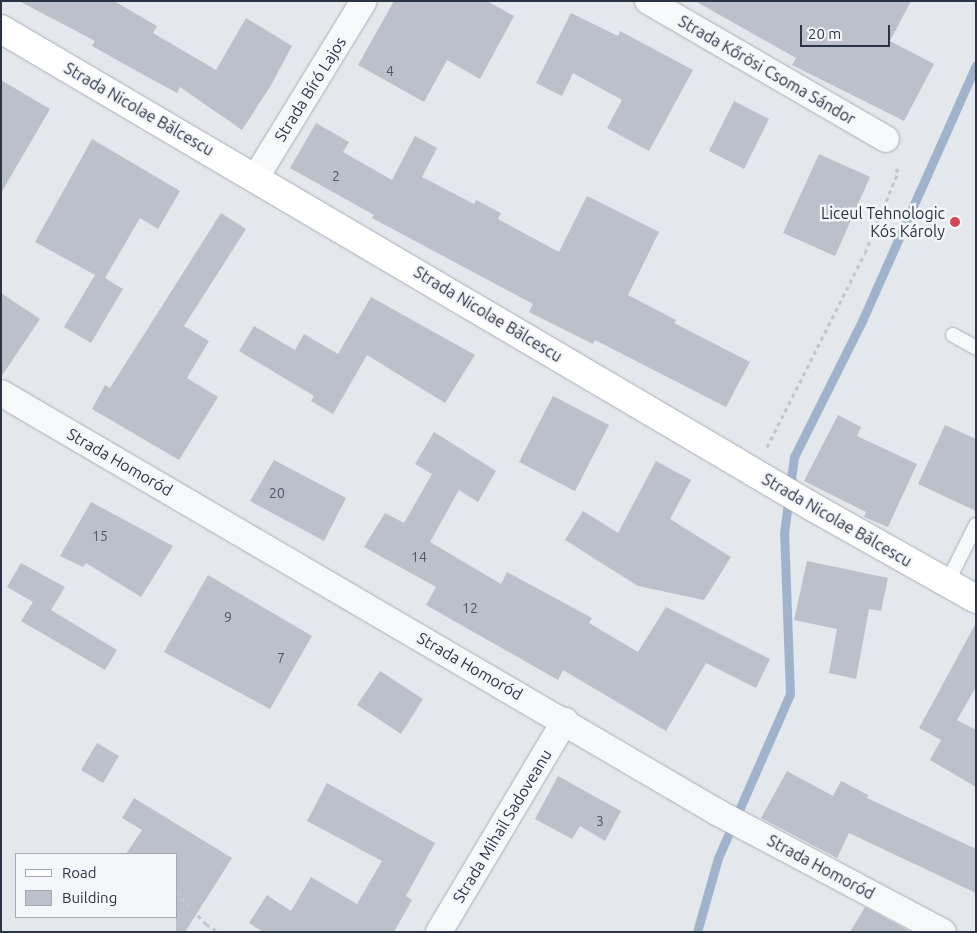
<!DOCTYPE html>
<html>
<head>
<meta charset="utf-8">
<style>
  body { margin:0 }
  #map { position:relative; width:977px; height:933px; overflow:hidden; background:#e4e7ec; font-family:Ubuntu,sans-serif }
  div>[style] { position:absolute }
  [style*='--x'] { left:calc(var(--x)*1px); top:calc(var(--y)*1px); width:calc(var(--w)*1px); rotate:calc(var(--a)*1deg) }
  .stream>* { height:9px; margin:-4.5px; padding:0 4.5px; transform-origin:4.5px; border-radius:4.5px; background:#9fb4cc }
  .building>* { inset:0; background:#bbc0ca }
  .path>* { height:3px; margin-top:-1.5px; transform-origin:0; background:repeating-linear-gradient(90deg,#c2c5cb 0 4px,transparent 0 8px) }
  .roads { filter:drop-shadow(0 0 1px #a9aeb7) drop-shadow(0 0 1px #a9aeb7) }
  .lane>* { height:14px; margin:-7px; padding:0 7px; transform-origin:7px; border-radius:7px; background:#f7f8fa }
  .street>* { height:26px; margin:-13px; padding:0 13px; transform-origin:13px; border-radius:13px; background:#f7f8fa }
  .secondary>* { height:28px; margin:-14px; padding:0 14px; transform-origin:14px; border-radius:14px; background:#fff }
  .dots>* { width:14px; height:14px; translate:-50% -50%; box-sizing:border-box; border:2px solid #f4f6f9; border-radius:50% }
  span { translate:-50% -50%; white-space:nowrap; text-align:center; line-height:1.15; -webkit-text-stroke:5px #f4f6f9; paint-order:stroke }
  .number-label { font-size:14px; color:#4f5766 }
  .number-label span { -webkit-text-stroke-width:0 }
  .street-label { font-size:16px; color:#2b3445 }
  .poi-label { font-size:16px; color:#2b3445 }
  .right { translate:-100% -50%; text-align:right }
  .frame { position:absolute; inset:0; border:2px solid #2b3445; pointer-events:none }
  .legend { position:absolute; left:15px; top:853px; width:162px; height:65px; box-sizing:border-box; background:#f4f6f9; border:1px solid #a4a8b1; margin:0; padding:6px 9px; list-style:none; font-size:15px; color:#2b3445 }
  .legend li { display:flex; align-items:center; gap:10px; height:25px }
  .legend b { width:25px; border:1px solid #a4a8b1 }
  .scale { position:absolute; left:800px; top:25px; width:90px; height:22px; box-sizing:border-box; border:2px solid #2b3445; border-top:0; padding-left:6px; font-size:15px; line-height:18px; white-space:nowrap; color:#2b3445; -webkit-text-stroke:4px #f4f6f9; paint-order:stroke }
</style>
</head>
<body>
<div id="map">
  <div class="stream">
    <i style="--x:697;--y:932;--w:77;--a:-74.2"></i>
    <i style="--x:718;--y:858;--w:179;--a:-66.3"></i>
    <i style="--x:790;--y:694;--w:161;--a:-92.1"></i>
    <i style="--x:784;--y:533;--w:77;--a:-82.5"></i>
    <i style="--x:794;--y:457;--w:152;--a:-63.4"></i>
    <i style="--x:862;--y:321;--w:280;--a:-66"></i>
  </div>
  <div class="building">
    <i style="clip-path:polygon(19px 1px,114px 1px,157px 26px,153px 33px,216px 70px,246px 18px,292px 46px,270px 87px,242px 130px,180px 87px,177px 93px,133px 69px,92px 46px,95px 41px)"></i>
    <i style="clip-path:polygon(394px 1px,487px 1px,514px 16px,480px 79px,447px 60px,424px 102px,358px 65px)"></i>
    <i style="clip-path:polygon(695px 1px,911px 1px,890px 41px,934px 64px,904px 121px,792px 65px,796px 58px)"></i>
    <i style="clip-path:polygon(571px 13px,618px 36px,620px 31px,693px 70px,649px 151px,607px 128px,622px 100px,573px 73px,562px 96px,536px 83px)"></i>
    <i style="clip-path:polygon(1px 80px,50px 109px,1px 193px)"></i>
    <i style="clip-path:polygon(734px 101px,769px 119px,744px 169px,709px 151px)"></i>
    <i style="clip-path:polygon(316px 123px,349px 142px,343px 152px,392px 180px,415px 136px,437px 148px,422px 177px,474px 204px,476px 200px,501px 213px,498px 219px,559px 252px,587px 196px,659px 232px,628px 295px,676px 320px,674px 323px,750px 362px,726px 407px,595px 340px,593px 344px,529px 312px,533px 304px,372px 218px,374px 215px,290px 168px)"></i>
    <i style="clip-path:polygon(92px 139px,180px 191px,158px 229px,140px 218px,105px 278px,123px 289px,91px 343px,64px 327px,95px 275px,35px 242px)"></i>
    <i style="clip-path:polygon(819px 154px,870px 177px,835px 256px,783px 233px)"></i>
    <i style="clip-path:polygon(221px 213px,246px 229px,184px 326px,209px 341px,187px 378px,218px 397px,179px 460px,92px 409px,105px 385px,110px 388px)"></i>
    <i style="clip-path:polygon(1px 293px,40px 319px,1px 377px)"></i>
    <i style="clip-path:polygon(371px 297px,475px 355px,445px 403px,367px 355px,333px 414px,311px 401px,314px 396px,239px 351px,254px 326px,295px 350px,304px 334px,338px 354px)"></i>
    <i style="clip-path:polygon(553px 396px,609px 425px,575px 491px,519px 462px)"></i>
    <i style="clip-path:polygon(838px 415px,861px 427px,857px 436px,917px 464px,888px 527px,864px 517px,866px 512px,804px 481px)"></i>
    <i style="clip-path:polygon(945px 425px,976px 439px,976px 511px,918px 484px)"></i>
    <i style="clip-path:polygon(434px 432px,496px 471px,478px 502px,459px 490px,430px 542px,501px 584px,507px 572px,592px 618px,589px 623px,638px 652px,666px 607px,770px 659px,756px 688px,706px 663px,666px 731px,563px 670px,558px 680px,426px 605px,436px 587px,364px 547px,385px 513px,404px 523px,432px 474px,415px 464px)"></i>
    <i style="clip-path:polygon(274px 460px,346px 498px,324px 541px,250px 501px)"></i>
    <i style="clip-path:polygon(656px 461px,691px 480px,670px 519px,731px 557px,704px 600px,638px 586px,565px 540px,583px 511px,618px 533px)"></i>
    <i style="clip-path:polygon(91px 502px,173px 546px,141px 597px,86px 563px,83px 567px,60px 556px)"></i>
    <i style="clip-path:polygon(807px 561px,888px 578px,881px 611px,869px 609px,856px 679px,829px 673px,837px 629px,794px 620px)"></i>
    <i style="clip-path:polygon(21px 563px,65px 587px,51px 610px,117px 650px,105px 670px,21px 621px,33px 602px,7px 587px)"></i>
    <i style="clip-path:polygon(208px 575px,312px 636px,270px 709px,164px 652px)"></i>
    <i style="clip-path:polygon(976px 623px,976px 687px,957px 720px,976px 730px,976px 787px,930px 760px,941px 740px,919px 728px)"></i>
    <i style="clip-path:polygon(380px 671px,423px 699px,401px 734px,357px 705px)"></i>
    <i style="clip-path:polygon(97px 743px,119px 756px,103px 783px,81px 770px)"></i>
    <i style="clip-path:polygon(787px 771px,833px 796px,841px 781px,868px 795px,867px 798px,976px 849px,976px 893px,849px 833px,837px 858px,761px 818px)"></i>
    <i style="clip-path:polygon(558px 776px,621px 811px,605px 841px,580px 826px,572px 839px,535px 819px)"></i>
    <i style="clip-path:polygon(327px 783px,435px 843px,406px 896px,412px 900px,394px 932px,263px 932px,249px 923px,267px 895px,291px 911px,311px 877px,357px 904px,382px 861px,307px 821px)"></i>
    <i style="clip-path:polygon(134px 798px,232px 858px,185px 932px,176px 932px,176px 854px,126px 854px,142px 830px,122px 818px)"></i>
    <i style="clip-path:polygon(865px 907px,911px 932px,850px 932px)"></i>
  </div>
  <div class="path">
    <i style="--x:767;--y:447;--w:217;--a:-63.2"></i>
    <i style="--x:865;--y:253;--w:87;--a:-67.8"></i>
    <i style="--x:898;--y:172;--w:7;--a:-117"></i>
    <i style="--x:176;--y:892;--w:44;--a:46.8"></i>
    <i style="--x:206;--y:924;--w:15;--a:32"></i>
  </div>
  <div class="roads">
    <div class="lane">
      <i style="--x:953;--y:335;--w:26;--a:29"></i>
      <i style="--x:947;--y:583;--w:65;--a:-63.4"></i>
    </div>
    <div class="street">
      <i style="--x:648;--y:1;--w:275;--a:30.1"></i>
      <i style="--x:256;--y:177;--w:206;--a:-58.5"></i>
      <i style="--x:1;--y:393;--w:830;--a:30.34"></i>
      <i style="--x:717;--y:812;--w:256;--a:28"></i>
      <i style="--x:439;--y:932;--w:246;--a:-59.2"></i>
    </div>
    <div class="secondary">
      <i style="--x:1;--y:29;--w:940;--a:30.49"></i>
      <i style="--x:811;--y:506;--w:189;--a:29.4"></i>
    </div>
  </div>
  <div class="dots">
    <i style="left:955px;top:222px;background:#d1495b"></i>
  </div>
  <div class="number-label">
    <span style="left:390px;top:71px">4</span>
    <span style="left:336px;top:176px">2</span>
    <span style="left:277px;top:493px">20</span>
    <span style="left:100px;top:536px">15</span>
    <span style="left:419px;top:557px">14</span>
    <span style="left:470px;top:608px">12</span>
    <span style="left:228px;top:617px">9</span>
    <span style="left:281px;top:658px">7</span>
    <span style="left:600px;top:821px">3</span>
  </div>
  <div class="street-label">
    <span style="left:767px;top:70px;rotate:30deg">Strada Kőrösi Csoma Sándor</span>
    <span style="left:310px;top:89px;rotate:-58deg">Strada Bíró Lajos</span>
    <span style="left:139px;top:109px;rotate:30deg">Strada Nicolae Bălcescu</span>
    <span style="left:488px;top:314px;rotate:31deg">Strada Nicolae Bălcescu</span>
    <span style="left:120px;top:462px;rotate:30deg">Strada Homoród</span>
    <span style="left:837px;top:520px;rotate:30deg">Strada Nicolae Bălcescu</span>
    <span style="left:470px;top:666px;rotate:30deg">Strada Homoród</span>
    <span style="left:502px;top:826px;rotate:-59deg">Strada Mihail Sadoveanu</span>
    <span style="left:821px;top:867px;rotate:28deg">Strada Homoród</span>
  </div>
  <div class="poi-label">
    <span class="right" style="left:945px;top:222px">Liceul Tehnologic<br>Kós Károly</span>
  </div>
  <div class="frame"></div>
  <ul class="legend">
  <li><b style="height:6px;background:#fff"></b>Road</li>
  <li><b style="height:14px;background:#bbc0ca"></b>Building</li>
  </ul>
  <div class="scale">20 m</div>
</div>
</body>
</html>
